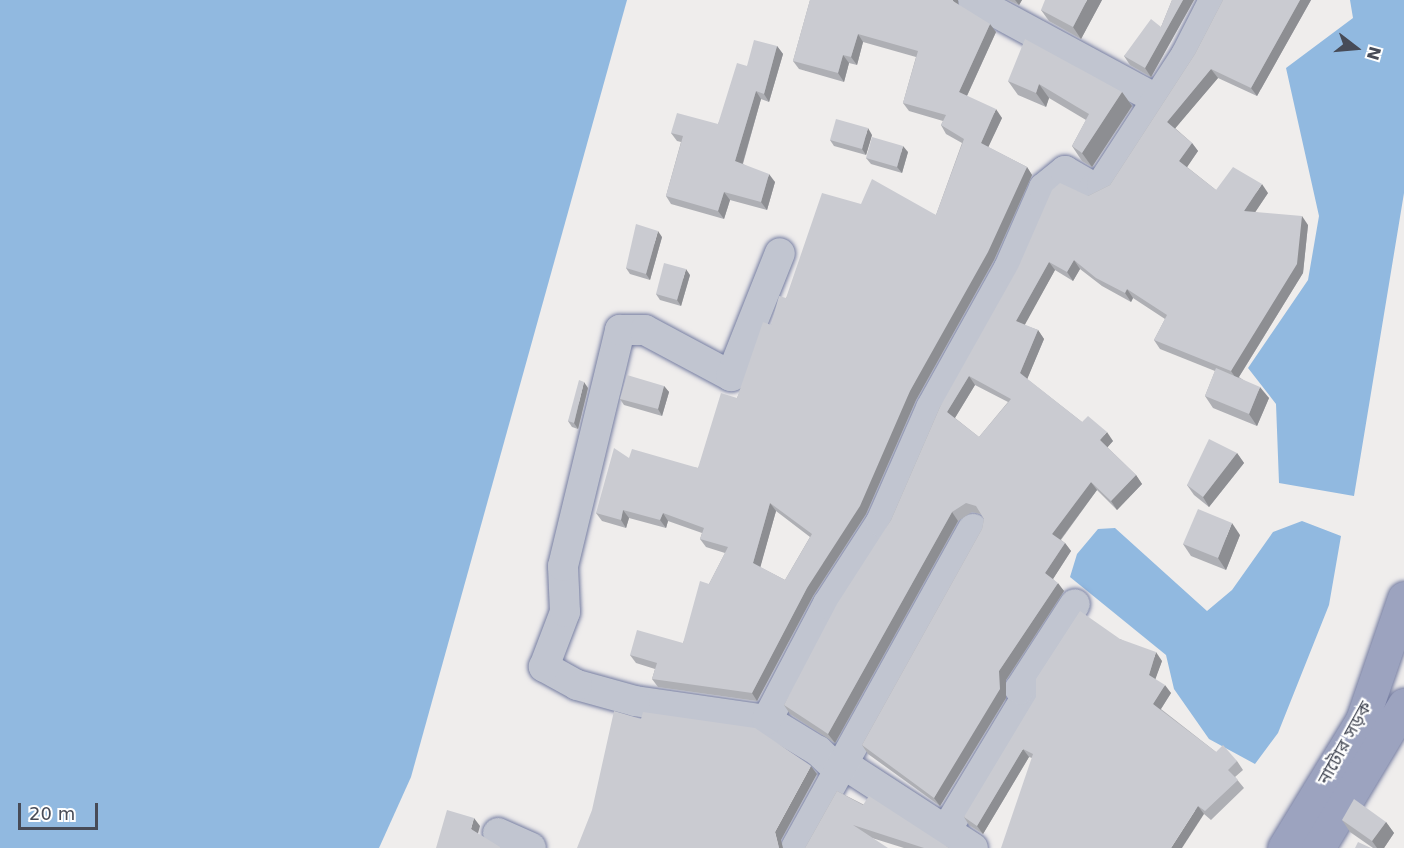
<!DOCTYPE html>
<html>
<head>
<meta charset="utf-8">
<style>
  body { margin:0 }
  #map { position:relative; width:1404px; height:848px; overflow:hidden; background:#efedec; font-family:"DejaVu Sans","Noto Sans Bengali",sans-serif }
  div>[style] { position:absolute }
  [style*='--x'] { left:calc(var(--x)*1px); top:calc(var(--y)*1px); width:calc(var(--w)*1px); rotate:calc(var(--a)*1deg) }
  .water>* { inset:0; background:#91b9e0 }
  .roads { filter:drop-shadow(0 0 2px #757da1) drop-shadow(0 0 2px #757da1) }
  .minor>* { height:30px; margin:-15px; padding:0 15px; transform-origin:15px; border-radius:15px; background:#c1c5d0 }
  .trunk>* { height:33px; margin:-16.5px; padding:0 16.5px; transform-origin:16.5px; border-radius:16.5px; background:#9ca3bf }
  .wall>* { inset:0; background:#aeafb4 }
  .shaded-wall>* { inset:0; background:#8d8e92 }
  .building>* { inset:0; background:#cacbd1 }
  span { translate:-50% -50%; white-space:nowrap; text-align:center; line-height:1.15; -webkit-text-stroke:4.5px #fff; paint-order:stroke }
  .street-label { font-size:18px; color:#474b57 }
  .north { position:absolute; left:1326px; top:18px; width:60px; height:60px; -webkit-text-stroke:4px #fff; paint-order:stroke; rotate:106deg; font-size:16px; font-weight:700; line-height:24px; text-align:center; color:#474b57 }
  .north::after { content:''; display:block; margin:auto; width:21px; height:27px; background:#474b57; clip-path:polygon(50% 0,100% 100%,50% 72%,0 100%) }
  .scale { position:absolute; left:18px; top:803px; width:80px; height:27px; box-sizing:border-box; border:3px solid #474b57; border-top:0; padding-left:8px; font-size:18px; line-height:21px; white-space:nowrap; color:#474b57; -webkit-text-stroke:4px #fff; paint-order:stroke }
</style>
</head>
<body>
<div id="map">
  <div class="water">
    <i style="clip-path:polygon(0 0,627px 0,411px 777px,379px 848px,0 848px)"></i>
    <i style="clip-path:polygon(1350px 0,1404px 0,1404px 193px,1354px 496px,1279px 483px,1276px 404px,1248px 368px,1308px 280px,1319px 216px,1286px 68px,1353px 18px)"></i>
    <i style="clip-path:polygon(1302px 521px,1341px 536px,1329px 605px,1278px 733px,1255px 764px,1209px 739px,1174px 689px,1166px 655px,1070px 577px,1077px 554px,1098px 529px,1115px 528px,1207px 611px,1232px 590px,1273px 532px)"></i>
  </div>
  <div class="roads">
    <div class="minor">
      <i style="--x:973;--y:0;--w:208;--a:28.4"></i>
      <i style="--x:767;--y:720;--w:133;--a:-171.8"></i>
      <i style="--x:635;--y:701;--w:60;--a:-164.6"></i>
      <i style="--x:577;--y:685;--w:38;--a:-151"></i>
      <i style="--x:544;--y:667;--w:59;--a:-69.1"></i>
      <i style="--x:565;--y:612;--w:46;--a:-92.5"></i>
      <i style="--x:563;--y:566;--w:243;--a:-76.4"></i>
      <i style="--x:620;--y:330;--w:25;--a:0"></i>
      <i style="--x:645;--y:330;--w:98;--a:28.1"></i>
      <i style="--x:731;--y:376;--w:132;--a:-68.3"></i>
      <i style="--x:842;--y:763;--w:156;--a:33"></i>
      <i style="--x:839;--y:771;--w:29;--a:-136"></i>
      <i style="--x:818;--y:751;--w:60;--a:-148.7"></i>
      <i style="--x:767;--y:720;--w:131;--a:-62.3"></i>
      <i style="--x:828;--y:604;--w:98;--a:-57.1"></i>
      <i style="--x:881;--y:522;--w:124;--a:-66.3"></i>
      <i style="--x:931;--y:408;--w:160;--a:-60.9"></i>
      <i style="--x:1009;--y:268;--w:87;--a:-66.4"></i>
      <i style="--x:1044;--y:188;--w:27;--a:-39"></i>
      <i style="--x:1065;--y:171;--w:34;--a:30"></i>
      <i style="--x:1094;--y:188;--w:9;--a:-27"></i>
      <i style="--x:1102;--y:184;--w:154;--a:-56.9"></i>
      <i style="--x:1186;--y:55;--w:62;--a:-63"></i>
      <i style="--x:945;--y:832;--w:159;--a:-58.9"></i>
      <i style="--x:1027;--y:696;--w:10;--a:-135"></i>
      <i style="--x:1020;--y:689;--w:101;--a:-57.1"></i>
      <i style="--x:498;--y:833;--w:36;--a:24"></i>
      <i style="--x:796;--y:848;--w:365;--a:-61"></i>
    </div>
    <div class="trunk">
      <i style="--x:1284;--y:848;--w:150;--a:-58.6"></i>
      <i style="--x:1362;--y:720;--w:129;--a:-71"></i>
      <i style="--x:1318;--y:848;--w:167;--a:-59"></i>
    </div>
  </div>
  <div class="wall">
    <i style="clip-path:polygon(evenodd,810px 0,958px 5px,996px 32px,967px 96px,1002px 118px,988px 147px,1027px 167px,1032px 175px,994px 260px,916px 400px,866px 514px,813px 596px,757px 701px,658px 687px,652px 679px,655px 669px,636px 663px,630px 655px,683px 643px,709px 584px,725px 553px,706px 547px,700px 539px,702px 533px,668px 521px,666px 528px,629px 518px,626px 528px,602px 521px,596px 513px,629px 458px,698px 468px,737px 398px,771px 325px,786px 298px,861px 204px,936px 215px,962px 143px,946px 134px,941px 125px,943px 121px,909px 111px,903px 103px,916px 57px,863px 42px,857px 65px,849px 63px,844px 82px,799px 69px,793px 61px,810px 0,776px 511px,810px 537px,785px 580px,760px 567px,776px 511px)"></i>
    <i style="clip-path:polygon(1008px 0,1022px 0,1019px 5px)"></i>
    <i style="clip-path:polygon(1102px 0,1081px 39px,1049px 21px,1041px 10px)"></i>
    <i style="clip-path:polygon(1172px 0,1194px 0,1151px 77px,1130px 65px,1124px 56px,1161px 27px)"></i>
    <i style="clip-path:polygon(evenodd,1223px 0,1311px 0,1257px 96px,1218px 78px,1175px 128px,1192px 143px,1198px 151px,1187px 167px,1216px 190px,1268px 193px,1255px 212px,1308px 225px,1303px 273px,1239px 377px,1269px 398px,1257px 426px,1213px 408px,1205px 396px,1215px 371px,1160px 349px,1154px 340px,1165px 319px,1133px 298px,1131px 302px,1102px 286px,1080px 269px,1073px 281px,1055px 270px,1024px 325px,1038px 330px,1044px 339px,1027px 379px,1082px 422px,1113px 441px,1107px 447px,1136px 475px,1142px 484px,1117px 510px,1097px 490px,1061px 540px,1065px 543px,1071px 551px,1053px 579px,1064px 591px,1006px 680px,1006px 698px,940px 806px,868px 754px,862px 745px,982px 529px,984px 519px,981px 514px,972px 512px,958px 521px,835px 743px,790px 714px,784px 705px,891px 520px,940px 407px,1088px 196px,1110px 185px,1195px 54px,1223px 0,975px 385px,1008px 402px,979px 437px,955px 418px,975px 385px)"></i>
    <i style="clip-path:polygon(777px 46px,783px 54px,769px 102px,761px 99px,743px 164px,775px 182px,767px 210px,730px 200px,724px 219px,671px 204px,666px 196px,681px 142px,677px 141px,671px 133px,718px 124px,747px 66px)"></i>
    <i style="clip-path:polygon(1008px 81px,1122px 92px,1132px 106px,1092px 167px,1082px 161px,1072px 146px,1086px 120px,1049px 98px,1046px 107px,1018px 95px)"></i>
    <i style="clip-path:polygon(872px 135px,866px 155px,834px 146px,830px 140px)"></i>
    <i style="clip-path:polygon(908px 152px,902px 173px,871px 164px,866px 158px)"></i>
    <i style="clip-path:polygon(662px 237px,650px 280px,630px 274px,626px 268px)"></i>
    <i style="clip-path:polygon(690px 275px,681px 306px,660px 300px,656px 294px)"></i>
    <i style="clip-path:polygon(664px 386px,669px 392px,662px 416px,624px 405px,620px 399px)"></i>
    <i style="clip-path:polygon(588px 388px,578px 429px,572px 427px,568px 421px)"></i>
    <i style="clip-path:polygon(1237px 453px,1244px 463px,1209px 507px,1194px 495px,1187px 485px)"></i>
    <i style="clip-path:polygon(1240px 535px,1226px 570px,1191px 556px,1183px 544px)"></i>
    <i style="clip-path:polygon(1120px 639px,1162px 661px,1155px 679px,1171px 693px,1161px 709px,1216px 752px,1237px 761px,1243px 770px,1235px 777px,1244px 788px,1211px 820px,1204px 814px,1029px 757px,983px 834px,969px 825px,964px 817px)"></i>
    <i style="clip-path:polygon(837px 791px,949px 848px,904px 848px,872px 838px,805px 848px)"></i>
    <i style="clip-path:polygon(1342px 820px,1386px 822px,1394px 833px,1384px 848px,1373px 848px,1350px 832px)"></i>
  </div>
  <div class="shaded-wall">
    <i style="clip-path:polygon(953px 0,958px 0,959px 9px,953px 1px)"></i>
    <i style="clip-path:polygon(1015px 0,1022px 0,1019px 5px)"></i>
    <i style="clip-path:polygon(1087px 0,1102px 0,1081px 39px,1073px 27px)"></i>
    <i style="clip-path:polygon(1183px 0,1194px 0,1151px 77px,1145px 68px)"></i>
    <i style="clip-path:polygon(1300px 0,1311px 0,1257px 96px,1251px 88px)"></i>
    <i style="clip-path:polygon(990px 24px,996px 32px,965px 100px,959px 92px)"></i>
    <i style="clip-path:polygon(858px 34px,863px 42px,857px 65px,851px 57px)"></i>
    <i style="clip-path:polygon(777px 46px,783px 54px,769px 102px,764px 94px)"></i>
    <i style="clip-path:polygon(843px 55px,849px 63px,844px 82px,838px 73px)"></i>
    <i style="clip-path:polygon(1211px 69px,1218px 78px,1173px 131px,1167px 122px)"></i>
    <i style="clip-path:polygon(1039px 84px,1049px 98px,1046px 107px,1036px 93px)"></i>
    <i style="clip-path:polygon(756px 91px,761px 99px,741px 169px,735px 161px)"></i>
    <i style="clip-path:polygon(1122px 92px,1132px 106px,1092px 167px,1082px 153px)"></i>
    <i style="clip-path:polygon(996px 109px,1002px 118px,986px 152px,981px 143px)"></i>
    <i style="clip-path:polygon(868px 128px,872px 135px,866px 155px,862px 149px)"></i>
    <i style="clip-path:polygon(1192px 143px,1198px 151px,1185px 170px,1179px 161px)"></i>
    <i style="clip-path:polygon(903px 146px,908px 152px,902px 173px,897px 167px)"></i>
    <i style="clip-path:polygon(1027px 167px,1032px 175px,994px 260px,916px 400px,866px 514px,813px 596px,757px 701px,752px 693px)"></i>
    <i style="clip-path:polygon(769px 174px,775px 182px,767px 210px,761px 202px)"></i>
    <i style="clip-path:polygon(1262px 184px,1268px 193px,1250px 220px,1244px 211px)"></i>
    <i style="clip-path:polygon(724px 192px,730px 200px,724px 219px,718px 211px)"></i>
    <i style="clip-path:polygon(1302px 216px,1308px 225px,1303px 273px,1237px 380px,1231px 371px)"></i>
    <i style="clip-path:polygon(658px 231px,662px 237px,650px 280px,646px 274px)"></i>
    <i style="clip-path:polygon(1074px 260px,1080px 269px,1073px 281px,1067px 272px)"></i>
    <i style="clip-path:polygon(1049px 262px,1055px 270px,1022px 330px,1016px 321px)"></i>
    <i style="clip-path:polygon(686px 269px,690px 275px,681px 306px,677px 300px)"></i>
    <i style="clip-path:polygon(1127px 289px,1133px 298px,1131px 302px,1125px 293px)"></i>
    <i style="clip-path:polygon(1038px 330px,1044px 339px,1026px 382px,1020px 373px)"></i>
    <i style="clip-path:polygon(969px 376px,975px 385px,953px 421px,947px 412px)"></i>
    <i style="clip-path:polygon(584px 382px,588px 388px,578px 429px,574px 423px)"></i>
    <i style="clip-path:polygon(664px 386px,669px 392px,662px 416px,658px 409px)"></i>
    <i style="clip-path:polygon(1260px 387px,1269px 398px,1257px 426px,1249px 414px)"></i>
    <i style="clip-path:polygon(1107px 432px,1113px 441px,1106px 449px,1100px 440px)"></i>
    <i style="clip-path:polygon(1237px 453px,1244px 463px,1209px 507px,1203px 497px)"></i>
    <i style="clip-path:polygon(1136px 475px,1142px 484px,1117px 510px,1111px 501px)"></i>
    <i style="clip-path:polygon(1091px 482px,1097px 490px,1058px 543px,1052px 534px)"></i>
    <i style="clip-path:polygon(770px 503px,776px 511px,759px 572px,753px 563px)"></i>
    <i style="clip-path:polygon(623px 510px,629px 518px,626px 528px,621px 520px)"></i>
    <i style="clip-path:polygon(952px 512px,958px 521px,835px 743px,828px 734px)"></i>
    <i style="clip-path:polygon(663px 513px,668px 521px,666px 528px,660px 520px)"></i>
    <i style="clip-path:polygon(1232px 523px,1240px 535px,1226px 570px,1218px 558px)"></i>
    <i style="clip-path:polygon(1065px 543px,1071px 551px,1051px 582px,1045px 573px)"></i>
    <i style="clip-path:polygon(1058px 583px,1064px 591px,1006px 680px,1006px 698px,940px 806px,934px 798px,999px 671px)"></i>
    <i style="clip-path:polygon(1156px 652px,1162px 661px,1154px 683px,1149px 675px)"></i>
    <i style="clip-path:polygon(1165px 685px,1171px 693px,1159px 712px,1153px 704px)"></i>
    <i style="clip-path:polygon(1023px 749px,1029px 757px,983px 834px,977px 826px)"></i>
    <i style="clip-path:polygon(811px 766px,817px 774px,781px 840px,783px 848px,779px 848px,775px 832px)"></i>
    <i style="clip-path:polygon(1198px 806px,1204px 814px,1182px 848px,1171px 848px)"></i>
    <i style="clip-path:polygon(474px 818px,480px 826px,477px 837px,471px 829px)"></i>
    <i style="clip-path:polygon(1386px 822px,1394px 833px,1384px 848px,1377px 848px,1372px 841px)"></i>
  </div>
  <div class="building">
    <i style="clip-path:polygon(evenodd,810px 0,953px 0,953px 1px,990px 24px,959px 92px,996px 109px,981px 143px,1027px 167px,988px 252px,910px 391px,860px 506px,807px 588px,752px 693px,652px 679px,657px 663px,630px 655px,637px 630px,683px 643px,700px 581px,709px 584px,728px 547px,700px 539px,704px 528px,663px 513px,660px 520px,623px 510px,621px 520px,596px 513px,614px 448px,629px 458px,632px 449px,698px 468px,721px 393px,737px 398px,763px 322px,771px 325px,779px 296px,786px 298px,822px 193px,861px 204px,872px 179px,936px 215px,964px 139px,941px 125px,946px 115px,903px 103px,918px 51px,858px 34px,851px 57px,843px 55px,838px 73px,793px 61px,810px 0,770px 503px,812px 534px,785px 580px,753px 563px,770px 503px)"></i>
    <i style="clip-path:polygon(1045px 0,1087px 0,1073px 27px,1041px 10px)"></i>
    <i style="clip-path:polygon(1172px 0,1183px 0,1145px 68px,1124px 56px,1151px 19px,1161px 27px)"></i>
    <i style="clip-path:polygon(evenodd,1223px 0,1300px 0,1251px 88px,1211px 69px,1167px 122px,1192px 143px,1179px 161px,1216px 190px,1233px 167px,1262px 184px,1244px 211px,1302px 216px,1297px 264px,1231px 371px,1154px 340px,1167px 315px,1127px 289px,1125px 293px,1096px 278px,1074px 260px,1067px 272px,1049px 262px,1016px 321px,1038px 330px,1020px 373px,1082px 422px,1088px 416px,1107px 432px,1100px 440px,1136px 475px,1111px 501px,1091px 482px,1052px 534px,1065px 543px,1045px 573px,1058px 583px,999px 671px,1000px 689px,934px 798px,862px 745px,982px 529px,984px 519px,976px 506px,966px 503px,952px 512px,828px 734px,784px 705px,837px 604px,891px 520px,940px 407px,1018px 268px,1052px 190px,1060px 183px,1088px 196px,1110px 185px,1195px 54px,1223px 0,969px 376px,1011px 399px,979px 437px,947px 412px,969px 376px)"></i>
    <i style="clip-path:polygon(1025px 39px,1122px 92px,1082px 153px,1072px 146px,1089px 114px,1039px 84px,1036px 93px,1008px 81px)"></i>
    <i style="clip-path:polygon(754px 40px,777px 46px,764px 94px,756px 91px,735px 161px,769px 174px,761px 202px,724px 192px,718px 211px,666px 196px,683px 136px,671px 133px,677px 113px,718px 124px,737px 63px,747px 66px)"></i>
    <i style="clip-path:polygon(836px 119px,868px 128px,862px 149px,830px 140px)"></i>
    <i style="clip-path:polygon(872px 137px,903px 146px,897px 167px,866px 158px)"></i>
    <i style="clip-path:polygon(636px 224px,658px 231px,646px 274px,626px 268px)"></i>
    <i style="clip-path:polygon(664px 263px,686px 269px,677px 300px,656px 294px)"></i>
    <i style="clip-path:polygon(1216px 368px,1260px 387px,1249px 414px,1205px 396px)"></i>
    <i style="clip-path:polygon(627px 375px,664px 386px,658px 409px,620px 399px)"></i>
    <i style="clip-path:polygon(579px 380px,584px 382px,574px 423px,568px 421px)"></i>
    <i style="clip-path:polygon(1209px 439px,1237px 453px,1203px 497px,1187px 485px)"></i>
    <i style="clip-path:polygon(1198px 509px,1232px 523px,1218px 558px,1183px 544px)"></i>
    <i style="clip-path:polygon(1080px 611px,1120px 639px,1156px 652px,1149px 675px,1165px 685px,1153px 704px,1216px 752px,1223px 745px,1237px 761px,1228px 770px,1238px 780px,1205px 811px,1198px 806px,1171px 848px,1001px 848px,1033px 754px,1023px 749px,977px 826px,964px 817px,1036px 697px,1036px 679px)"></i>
    <i style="clip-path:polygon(614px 711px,641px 719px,643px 712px,755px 728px,811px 766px,775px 832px,779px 848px,577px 848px,592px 810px)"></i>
    <i style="clip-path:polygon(837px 791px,863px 805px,869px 796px,949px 848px,924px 848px,853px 825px,888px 848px,805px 848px)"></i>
    <i style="clip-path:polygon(1354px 799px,1386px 822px,1372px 841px,1342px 820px)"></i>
    <i style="clip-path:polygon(447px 810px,474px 818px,471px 829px,500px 847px,500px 848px,436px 848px)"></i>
    <i style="clip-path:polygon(1358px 842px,1371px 848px,1355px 848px)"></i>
  </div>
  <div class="street-label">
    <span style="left:1345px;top:743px;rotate:-61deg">নাটোর সড়ক</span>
  </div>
  <div class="north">N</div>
  <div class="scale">20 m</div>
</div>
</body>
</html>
